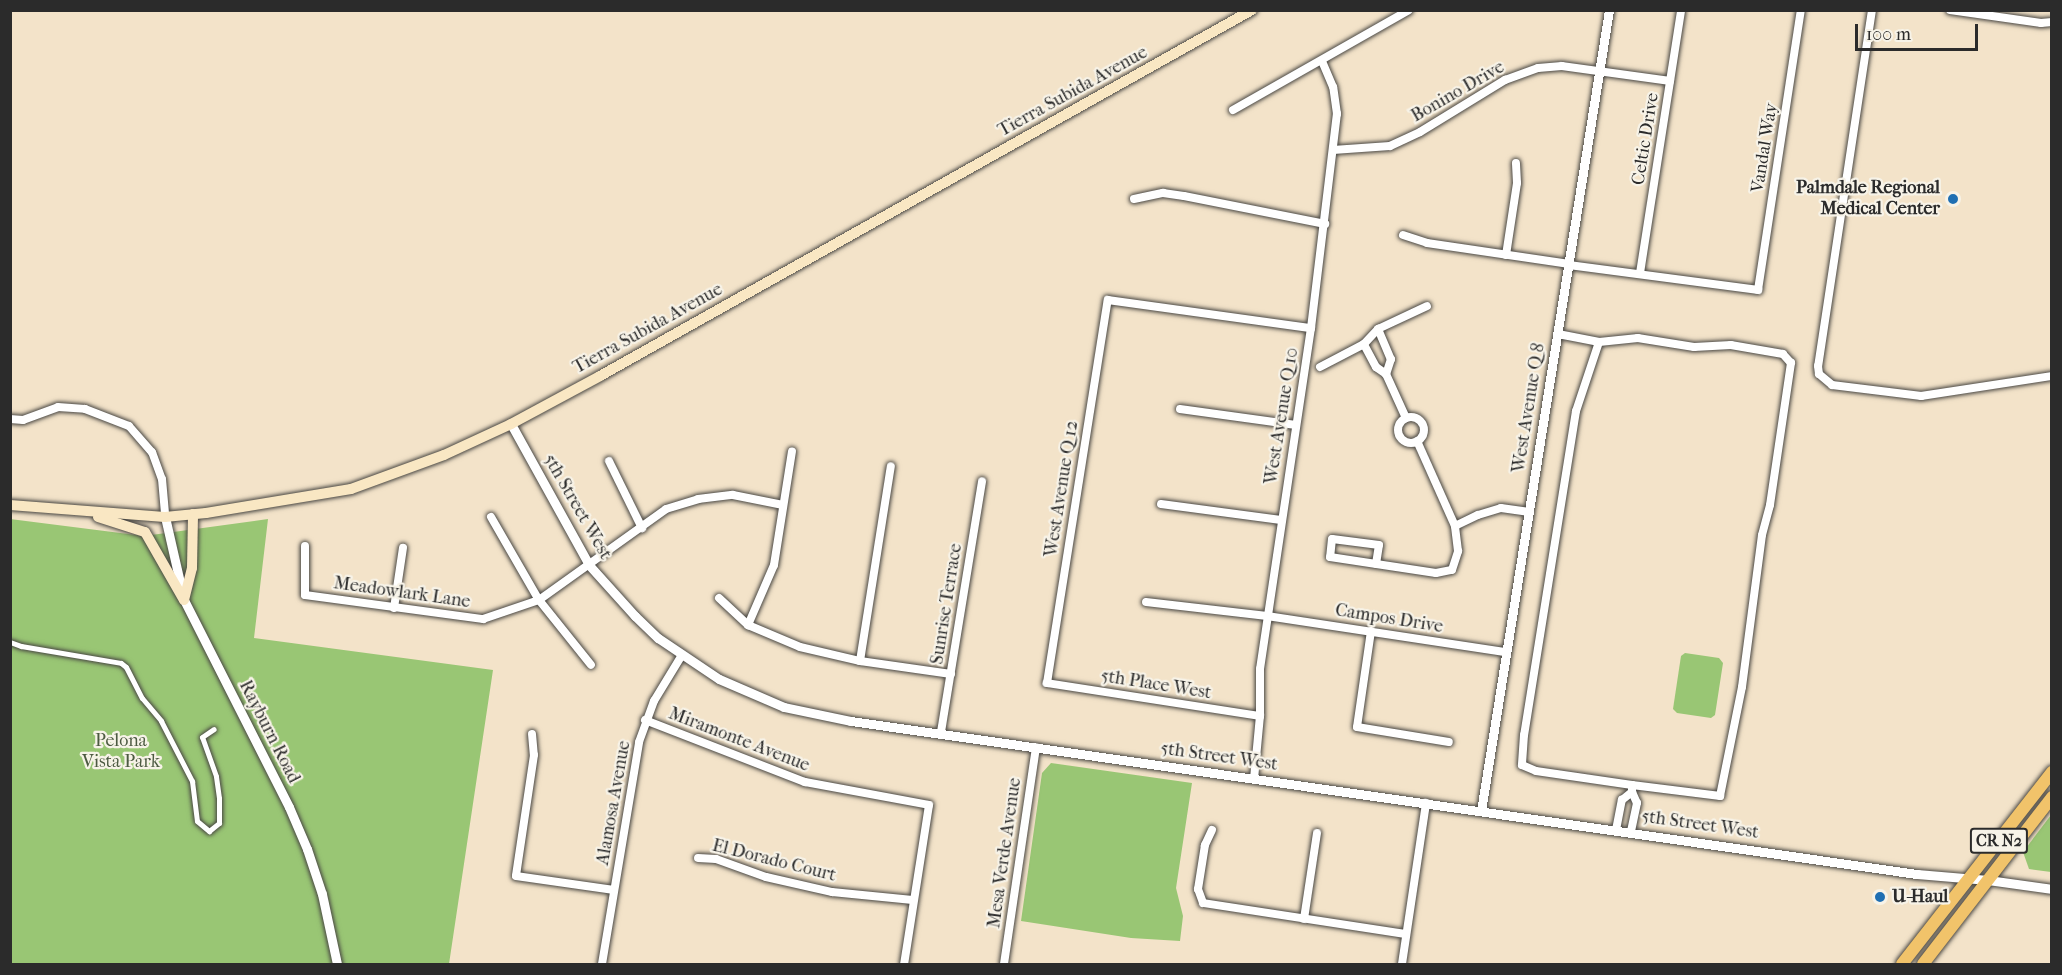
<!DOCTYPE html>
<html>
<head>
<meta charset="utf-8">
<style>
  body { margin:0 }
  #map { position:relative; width:2062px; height:975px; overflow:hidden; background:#f3e3c9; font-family:"IM FELL French Canon",serif }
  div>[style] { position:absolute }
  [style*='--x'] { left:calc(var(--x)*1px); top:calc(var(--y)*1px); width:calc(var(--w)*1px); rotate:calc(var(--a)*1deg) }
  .green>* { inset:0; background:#99c674 }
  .roads { filter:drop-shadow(0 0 2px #494743) drop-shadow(0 0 2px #494743) }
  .pedestrian>* { height:5px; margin:-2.5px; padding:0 2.5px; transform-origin:2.5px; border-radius:2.5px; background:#fff }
  .minor>* { height:8px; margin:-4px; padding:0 4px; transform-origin:4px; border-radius:4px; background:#fff }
  .minor>.ring { margin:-4px; padding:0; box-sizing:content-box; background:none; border:8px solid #fff; border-radius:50% }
  .tertiary>* { height:9px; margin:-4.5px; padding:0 4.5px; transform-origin:4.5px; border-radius:4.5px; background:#fff }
  .secondary>* { height:10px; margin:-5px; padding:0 5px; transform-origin:5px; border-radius:5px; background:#f9e7c3 }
  .primary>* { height:12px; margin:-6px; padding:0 6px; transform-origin:6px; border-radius:6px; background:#f1c36a }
  .dots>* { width:16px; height:16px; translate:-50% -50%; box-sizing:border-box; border:3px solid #f7f3e8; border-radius:50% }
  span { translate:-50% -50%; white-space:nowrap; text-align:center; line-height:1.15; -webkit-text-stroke:4.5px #f7f3e8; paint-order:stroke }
  .shield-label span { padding:2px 4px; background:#f7f3e8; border:2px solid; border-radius:4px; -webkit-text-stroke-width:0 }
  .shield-label { font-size:16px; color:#2b2b2b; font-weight:700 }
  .street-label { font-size:18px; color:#2b2b2b }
  .poi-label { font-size:18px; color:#2b2b2b; font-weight:700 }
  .right { translate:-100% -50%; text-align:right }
  .left { translate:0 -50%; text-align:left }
  .park-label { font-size:18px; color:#4c5a41 }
  .frame { position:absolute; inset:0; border:12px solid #2b2b2b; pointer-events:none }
  .scale { position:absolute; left:1855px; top:24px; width:123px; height:27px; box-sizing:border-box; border:3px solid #2b2b2b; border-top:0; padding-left:8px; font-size:18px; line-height:21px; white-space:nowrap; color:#2b2b2b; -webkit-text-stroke:4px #f7f3e8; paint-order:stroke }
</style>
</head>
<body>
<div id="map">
  <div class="green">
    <i style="clip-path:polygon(10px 519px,144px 536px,268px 519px,254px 638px,493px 670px,449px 964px,11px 964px)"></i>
    <i style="clip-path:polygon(1685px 653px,1719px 658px,1723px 663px,1715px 715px,1711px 718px,1677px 713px,1673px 709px,1681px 656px)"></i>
    <i style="clip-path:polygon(1051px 763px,1192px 783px,1176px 888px,1183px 916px,1180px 941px,1131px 938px,1021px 921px,1042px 773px)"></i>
    <i style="clip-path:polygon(2051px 815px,2051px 872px,2029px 869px,2023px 852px)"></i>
  </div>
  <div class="roads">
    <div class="pedestrian">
      <i style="--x:10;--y:642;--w:12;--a:20"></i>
      <i style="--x:21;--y:646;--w:101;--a:9.6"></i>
      <i style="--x:121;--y:663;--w:6;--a:39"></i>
      <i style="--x:126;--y:667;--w:35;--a:63"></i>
      <i style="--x:142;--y:698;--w:30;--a:50"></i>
      <i style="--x:161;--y:721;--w:68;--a:62.7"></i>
      <i style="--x:192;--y:781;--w:40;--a:82.9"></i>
      <i style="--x:197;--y:821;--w:16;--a:40"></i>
      <i style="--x:209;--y:831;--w:13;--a:-39"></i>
      <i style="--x:219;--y:823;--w:25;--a:-90"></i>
      <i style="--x:219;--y:798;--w:22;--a:-98"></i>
      <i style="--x:216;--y:776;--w:41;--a:-109.7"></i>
      <i style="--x:202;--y:737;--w:14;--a:-34"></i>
    </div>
    <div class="minor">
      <i style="--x:1872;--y:10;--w:360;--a:98.6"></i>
      <i style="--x:1818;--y:366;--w:8;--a:83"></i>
      <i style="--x:1819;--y:374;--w:17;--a:40"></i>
      <i style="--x:1832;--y:385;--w:90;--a:7"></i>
      <i style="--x:1921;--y:396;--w:133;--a:-8.7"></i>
      <i style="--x:1950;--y:10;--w:92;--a:8.1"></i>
      <i style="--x:2041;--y:23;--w:11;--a:-5"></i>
      <i style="--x:1233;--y:110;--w:202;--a:-29.6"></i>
      <i style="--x:1333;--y:150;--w:57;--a:-4"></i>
      <i style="--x:1390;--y:146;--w:33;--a:-25"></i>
      <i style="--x:1420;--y:132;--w:100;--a:-31.5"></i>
      <i style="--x:1505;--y:80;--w:35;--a:-20"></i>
      <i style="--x:1538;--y:68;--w:24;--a:-5"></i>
      <i style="--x:1562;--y:66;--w:109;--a:7.9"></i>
      <i style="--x:1134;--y:199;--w:30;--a:-12"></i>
      <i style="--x:1163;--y:193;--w:21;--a:8"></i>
      <i style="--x:1184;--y:196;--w:144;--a:11.2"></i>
      <i style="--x:1403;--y:235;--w:25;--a:18"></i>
      <i style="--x:1427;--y:243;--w:144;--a:8.4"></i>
      <i style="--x:1506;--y:255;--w:73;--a:-81.3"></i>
      <i style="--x:1517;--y:183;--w:20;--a:-93"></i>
      <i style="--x:1569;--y:265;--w:191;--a:7.5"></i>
      <i style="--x:1758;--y:290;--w:283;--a:-81.3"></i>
      <i style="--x:1640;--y:273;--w:266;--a:-81.1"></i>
      <i style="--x:1378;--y:329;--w:33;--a:67"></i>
      <i style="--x:1391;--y:359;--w:16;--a:108"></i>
      <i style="--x:1558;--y:334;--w:42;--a:11"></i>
      <i style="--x:1320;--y:367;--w:50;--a:-27.6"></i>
      <i style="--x:1180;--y:409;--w:117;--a:7.9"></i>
      <i class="ring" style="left:1398px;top:417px;width:18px;height:18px"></i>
      <i style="--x:1406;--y:418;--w:48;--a:-114.4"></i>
      <i style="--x:1386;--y:374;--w:12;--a:-145"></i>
      <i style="--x:1376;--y:367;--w:26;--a:-118"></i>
      <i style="--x:1364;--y:344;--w:21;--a:-47"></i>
      <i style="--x:1378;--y:329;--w:54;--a:-25.1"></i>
      <i style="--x:10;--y:419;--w:13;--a:4"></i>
      <i style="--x:23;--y:420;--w:37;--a:-20"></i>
      <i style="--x:58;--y:407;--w:27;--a:4"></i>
      <i style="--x:85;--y:409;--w:47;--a:21.1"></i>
      <i style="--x:129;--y:426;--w:35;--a:49"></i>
      <i style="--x:152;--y:452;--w:29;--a:70"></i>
      <i style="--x:162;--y:479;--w:38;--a:85"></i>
      <i style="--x:609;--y:461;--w:75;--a:63.8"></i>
      <i style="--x:1161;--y:504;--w:121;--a:7.6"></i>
      <i style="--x:491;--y:517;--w:96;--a:60"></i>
      <i style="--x:539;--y:600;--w:83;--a:51.3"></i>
      <i style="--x:1455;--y:526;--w:25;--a:-26"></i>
      <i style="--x:1478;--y:515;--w:24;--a:-17"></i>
      <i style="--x:1501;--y:508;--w:27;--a:8"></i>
      <i style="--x:305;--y:546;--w:49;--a:90"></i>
      <i style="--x:305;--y:595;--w:180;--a:7.7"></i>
      <i style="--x:483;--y:619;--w:59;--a:-18.7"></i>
      <i style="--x:539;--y:600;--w:156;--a:-35.6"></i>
      <i style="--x:666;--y:509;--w:34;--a:-17"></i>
      <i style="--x:698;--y:499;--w:35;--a:-7"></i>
      <i style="--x:733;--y:495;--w:51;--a:11.3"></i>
      <i style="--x:1376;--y:564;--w:19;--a:-81"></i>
      <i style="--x:1379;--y:545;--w:47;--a:-172.7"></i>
      <i style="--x:1332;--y:539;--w:18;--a:96"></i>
      <i style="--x:1330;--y:557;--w:107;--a:8.6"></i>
      <i style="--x:1436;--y:573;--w:16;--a:-11"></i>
      <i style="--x:1452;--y:570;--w:20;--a:-72"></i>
      <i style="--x:1458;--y:551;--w:25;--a:-97"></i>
      <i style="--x:1455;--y:526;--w:93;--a:-114.1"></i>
      <i style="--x:719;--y:598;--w:40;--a:43"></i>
      <i style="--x:748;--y:625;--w:56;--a:22.9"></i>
      <i style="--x:800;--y:647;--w:62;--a:13.1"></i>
      <i style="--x:860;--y:661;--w:92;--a:8.1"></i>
      <i style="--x:1146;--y:602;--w:122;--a:6.6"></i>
      <i style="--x:1267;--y:616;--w:242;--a:8.6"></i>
      <i style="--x:394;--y:608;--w:61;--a:-81.5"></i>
      <i style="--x:748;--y:625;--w:65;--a:-66.6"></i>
      <i style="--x:774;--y:565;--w:115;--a:-81"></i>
      <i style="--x:1371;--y:631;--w:97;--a:98.3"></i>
      <i style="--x:1357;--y:727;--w:93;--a:9.3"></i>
      <i style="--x:860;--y:661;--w:197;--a:-81"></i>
      <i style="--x:1260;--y:716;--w:216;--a:-171.2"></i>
      <i style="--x:1047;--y:683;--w:388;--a:-81"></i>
      <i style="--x:1108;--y:300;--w:205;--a:7.9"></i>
      <i style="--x:645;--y:720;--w:172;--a:21.2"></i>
      <i style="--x:805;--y:782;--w:126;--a:10.5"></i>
      <i style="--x:929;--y:805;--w:161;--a:98.9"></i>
      <i style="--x:941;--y:732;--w:254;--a:-80.7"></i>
      <i style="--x:532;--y:734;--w:21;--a:85"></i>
      <i style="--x:534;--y:755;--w:122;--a:98.5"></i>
      <i style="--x:516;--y:876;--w:99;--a:8.1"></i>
      <i style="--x:1254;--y:779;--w:63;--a:-84.6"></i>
      <i style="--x:1260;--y:716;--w:47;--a:-90"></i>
      <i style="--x:1260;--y:669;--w:345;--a:-81.5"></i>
      <i style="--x:1311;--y:328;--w:216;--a:-83.1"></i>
      <i style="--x:1337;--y:114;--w:27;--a:-98"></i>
      <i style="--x:1333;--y:87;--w:28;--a:-113"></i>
      <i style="--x:1632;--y:792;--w:7;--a:-90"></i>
      <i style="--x:1632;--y:785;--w:89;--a:7.1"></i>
      <i style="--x:1720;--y:796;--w:111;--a:-78.6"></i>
      <i style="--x:1742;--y:687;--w:153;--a:-82.5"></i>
      <i style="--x:1762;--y:535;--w:31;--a:-75"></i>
      <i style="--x:1770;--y:505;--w:144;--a:-81.6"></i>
      <i style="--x:1791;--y:363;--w:12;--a:-132"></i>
      <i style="--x:1783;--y:354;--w:53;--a:-170.2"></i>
      <i style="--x:1731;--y:345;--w:37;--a:177"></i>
      <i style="--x:1694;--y:347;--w:57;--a:-170.9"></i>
      <i style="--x:1638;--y:338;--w:39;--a:174"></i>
      <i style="--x:1599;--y:342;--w:73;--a:108.4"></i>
      <i style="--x:1576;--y:411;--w:328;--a:99.1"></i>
      <i style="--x:1524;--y:735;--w:30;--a:94"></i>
      <i style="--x:1522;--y:765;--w:15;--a:23"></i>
      <i style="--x:1536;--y:771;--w:97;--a:8.3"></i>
      <i style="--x:1212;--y:830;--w:17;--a:115"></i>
      <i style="--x:1205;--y:845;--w:45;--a:99"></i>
      <i style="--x:1198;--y:889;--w:15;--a:70"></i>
      <i style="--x:1203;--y:903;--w:204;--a:8.7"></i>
      <i style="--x:1616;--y:830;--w:31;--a:-79"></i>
      <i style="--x:1622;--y:800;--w:13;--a:-39"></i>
      <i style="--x:1632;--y:792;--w:12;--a:66"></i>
      <i style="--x:1637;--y:803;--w:30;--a:102"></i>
      <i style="--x:698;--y:858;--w:18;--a:3"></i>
      <i style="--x:716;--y:859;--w:53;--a:19.8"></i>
      <i style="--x:766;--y:877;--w:68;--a:12.8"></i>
      <i style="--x:832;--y:892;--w:81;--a:5.6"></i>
      <i style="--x:1304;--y:919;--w:87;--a:-81.4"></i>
      <i style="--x:602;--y:964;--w:225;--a:-80.5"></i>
      <i style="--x:639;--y:742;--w:44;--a:-69.9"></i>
      <i style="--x:654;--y:701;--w:54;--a:-58.7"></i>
      <i style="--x:1004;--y:964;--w:219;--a:-81.6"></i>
      <i style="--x:1402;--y:964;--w:163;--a:-81.5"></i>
    </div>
    <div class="tertiary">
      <i style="--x:511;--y:424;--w:161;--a:61"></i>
      <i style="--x:589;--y:565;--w:69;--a:48"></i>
      <i style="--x:635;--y:616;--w:32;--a:44"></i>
      <i style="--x:658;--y:638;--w:73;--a:33.9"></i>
      <i style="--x:719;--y:679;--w:71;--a:23.3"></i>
      <i style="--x:784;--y:707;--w:68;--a:11.8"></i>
      <i style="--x:851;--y:721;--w:1077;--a:8.17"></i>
      <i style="--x:1917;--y:874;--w:71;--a:4.8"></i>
      <i style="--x:1988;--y:880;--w:65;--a:8"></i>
      <i style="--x:165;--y:517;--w:85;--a:77.1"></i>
      <i style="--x:184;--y:600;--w:232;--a:63.1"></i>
      <i style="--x:289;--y:807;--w:46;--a:66.8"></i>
      <i style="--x:307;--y:849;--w:47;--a:71.6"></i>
      <i style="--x:322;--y:894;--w:72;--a:77.9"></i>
      <i style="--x:1481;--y:811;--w:811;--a:-80.92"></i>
    </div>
    <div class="secondary">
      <i style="--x:10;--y:505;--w:155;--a:4.4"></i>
      <i style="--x:165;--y:517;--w:41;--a:-5.6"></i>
      <i style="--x:206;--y:513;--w:147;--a:-9.4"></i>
      <i style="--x:351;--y:489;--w:99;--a:-20.1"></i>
      <i style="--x:444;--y:455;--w:74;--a:-24.8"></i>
      <i style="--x:511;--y:424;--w:101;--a:-28.3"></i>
      <i style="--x:600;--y:376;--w:748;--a:-29.31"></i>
      <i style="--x:98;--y:517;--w:49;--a:17.7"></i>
      <i style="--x:145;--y:532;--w:78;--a:60.2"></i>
      <i style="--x:184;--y:600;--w:33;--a:-76"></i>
      <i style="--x:192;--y:568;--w:54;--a:-88.9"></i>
    </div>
    <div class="primary">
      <i style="--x:1902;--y:964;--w:244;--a:-52"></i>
      <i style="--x:1923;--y:964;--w:211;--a:-52.3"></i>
    </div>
  </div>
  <div class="dots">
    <i style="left:1953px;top:199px;background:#1f6fb2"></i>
    <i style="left:1880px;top:897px;background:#1f6fb2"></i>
  </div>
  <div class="shield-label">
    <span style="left:1999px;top:841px">CR N2</span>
  </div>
  <div class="street-label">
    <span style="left:1073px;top:92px;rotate:-29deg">Tierra Subida Avenue</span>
    <span style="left:1458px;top:92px;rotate:-30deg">Bonino Drive</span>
    <span style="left:1646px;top:139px;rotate:-81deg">Celtic Drive</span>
    <span style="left:1765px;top:148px;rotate:-81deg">Vandal Way</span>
    <span style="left:648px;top:329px;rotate:-29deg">Tierra Subida Avenue</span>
    <span style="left:1529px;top:408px;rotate:-81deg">West Avenue Q 8</span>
    <span style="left:1282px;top:416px;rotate:-81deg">West Avenue Q 10</span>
    <span style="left:1062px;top:489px;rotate:-81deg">West Avenue Q 12</span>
    <span style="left:577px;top:507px;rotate:60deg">5th Street West</span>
    <span style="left:402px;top:593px;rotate:8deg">Meadowlark Lane</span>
    <span style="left:947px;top:604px;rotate:-81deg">Sunrise Terrace</span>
    <span style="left:1389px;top:619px;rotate:9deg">Campos Drive</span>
    <span style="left:1156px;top:685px;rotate:9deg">5th Place West</span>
    <span style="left:269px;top:732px;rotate:63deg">Rayburn Road</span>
    <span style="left:739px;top:740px;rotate:21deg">Miramonte Avenue</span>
    <span style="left:1219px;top:757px;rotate:8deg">5th Street West</span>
    <span style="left:614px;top:803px;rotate:-80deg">Alamosa Avenue</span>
    <span style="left:1700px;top:825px;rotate:8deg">5th Street West</span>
    <span style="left:1005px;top:853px;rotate:-82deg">Mesa Verde Avenue</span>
    <span style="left:774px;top:861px;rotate:14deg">El Dorado Court</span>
  </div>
  <div class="poi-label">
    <span class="right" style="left:1940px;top:199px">Palmdale Regional<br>Medical Center</span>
    <span class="left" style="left:1892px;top:897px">U-Haul</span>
  </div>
  <div class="park-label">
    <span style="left:121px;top:752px">Pelona<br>Vista Park</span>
  </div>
  <div class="frame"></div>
  <div class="scale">100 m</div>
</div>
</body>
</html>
